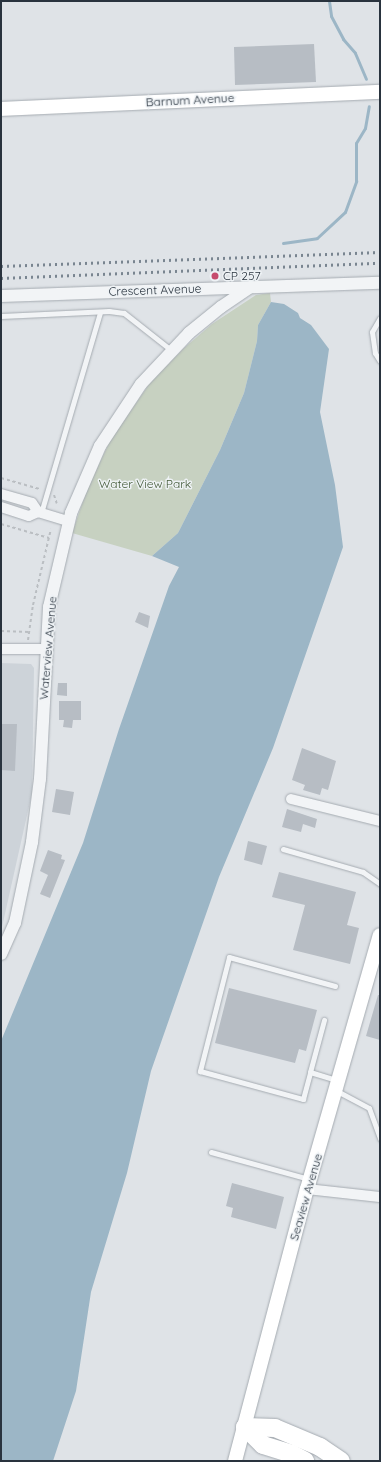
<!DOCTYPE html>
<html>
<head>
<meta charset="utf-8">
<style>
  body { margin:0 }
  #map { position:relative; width:381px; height:1462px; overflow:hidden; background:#dfe3e7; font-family:Quicksand,sans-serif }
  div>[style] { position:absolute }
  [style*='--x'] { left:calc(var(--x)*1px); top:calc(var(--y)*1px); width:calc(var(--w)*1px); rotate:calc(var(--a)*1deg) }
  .built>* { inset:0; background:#cdd3d9 }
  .green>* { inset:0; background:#c7d1c1 }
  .water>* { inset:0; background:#9cb6c6 }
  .stream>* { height:3px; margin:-1.5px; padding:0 1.5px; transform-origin:1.5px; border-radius:1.5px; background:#9cb6c6 }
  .building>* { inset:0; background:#b7bdc4 }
  .path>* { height:2px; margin-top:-1px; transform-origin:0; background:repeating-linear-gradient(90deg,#babec2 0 3px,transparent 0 6px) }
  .roads { filter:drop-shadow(0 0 1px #a5abb1) drop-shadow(0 0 1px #a5abb1) }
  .service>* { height:5px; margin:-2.5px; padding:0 2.5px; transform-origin:2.5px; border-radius:2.5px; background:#f2f4f6 }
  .minor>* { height:10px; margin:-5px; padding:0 5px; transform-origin:5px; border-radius:5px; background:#f2f4f6 }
  .tertiary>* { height:12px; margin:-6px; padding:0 6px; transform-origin:6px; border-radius:6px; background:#f2f4f6 }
  .secondary>* { height:14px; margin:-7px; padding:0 7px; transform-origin:7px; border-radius:7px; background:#fff }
  .motorway>* { height:18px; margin:-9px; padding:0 9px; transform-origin:9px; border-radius:9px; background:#fff }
  .rail>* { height:3px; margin-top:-1.5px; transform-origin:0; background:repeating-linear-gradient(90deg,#798590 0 2px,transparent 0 6px) }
  .dots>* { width:11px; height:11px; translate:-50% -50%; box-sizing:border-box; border:2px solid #eef2f5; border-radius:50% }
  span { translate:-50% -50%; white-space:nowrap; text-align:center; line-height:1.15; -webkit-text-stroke:3px #eef2f5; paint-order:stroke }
  .street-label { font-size:12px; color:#29333e }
  .poi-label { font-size:12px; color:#29333e }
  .left { translate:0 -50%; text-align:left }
  .park-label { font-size:12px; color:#425937 }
  .frame { position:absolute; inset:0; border:2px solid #29333e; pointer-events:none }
</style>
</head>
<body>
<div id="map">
  <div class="built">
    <i style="clip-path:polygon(1px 663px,31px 664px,34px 668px,32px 793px,2px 927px)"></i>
  </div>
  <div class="green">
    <i style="clip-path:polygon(270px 293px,271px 302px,258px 325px,257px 341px,244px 393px,220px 450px,178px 533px,152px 556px,72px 533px,88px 487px,111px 439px,150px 383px,183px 349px,212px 324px,256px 295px)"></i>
  </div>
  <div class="water">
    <i style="clip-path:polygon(271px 302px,284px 304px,298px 313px,300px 318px,311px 325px,329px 349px,320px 412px,335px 485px,343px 547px,273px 748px,219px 877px,151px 1071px,127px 1173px,91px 1292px,76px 1391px,53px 1461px,1px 1461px,1px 1041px,83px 843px,119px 729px,169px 586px,179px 567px,152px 556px,178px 533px,220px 450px,244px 393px,257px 341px,258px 325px)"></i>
  </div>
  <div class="stream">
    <i style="--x:329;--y:1;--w:15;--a:82"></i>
    <i style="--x:331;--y:16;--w:26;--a:62"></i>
    <i style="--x:343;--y:39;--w:18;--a:49"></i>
    <i style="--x:355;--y:53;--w:28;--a:67"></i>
    <i style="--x:283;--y:243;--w:34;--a:-8"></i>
    <i style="--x:317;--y:238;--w:38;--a:-43"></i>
    <i style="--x:345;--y:212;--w:33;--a:-70"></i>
    <i style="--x:356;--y:181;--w:38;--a:-90"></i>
    <i style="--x:356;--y:143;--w:17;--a:-59"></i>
    <i style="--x:365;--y:128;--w:22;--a:-80"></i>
  </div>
  <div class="building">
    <i style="clip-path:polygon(314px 44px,316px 82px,235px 85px,234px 47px)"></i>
    <i style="clip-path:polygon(139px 612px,150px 616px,148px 628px,135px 622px)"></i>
    <i style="clip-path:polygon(58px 683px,67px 683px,67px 696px,57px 695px)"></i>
    <i style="clip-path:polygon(59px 701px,81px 701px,81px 720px,73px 720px,72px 728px,63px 727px,64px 720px,59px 720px)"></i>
    <i style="clip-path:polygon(1px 724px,17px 724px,15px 771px,1px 770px)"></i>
    <i style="clip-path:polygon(302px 748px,336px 761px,328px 790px,322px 788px,320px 795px,303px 790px,305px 785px,292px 780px)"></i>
    <i style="clip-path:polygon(56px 789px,74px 792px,70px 815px,52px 812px)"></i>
    <i style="clip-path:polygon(287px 809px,317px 819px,315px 828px,303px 824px,301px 832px,282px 827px)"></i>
    <i style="clip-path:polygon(248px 841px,267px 846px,262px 865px,244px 860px)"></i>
    <i style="clip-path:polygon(48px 850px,62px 855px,61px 859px,65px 860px,50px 898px,40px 894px,48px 875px,40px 871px)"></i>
    <i style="clip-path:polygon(279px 872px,356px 892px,347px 925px,359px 928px,350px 964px,293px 950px,305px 905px,272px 897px)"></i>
    <i style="clip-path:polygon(229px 988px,317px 1010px,306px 1051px,299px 1049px,295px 1063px,215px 1043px)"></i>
    <i style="clip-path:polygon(378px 995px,380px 995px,380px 1040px,366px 1036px)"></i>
    <i style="clip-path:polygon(232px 1183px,284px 1197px,276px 1229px,231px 1217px,233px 1208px,226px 1206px)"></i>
  </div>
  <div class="path">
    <i style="--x:1;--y:478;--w:41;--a:15.8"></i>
    <i style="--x:54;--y:495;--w:9;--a:72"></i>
    <i style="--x:1;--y:524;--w:50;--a:16.3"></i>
    <i style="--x:1;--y:631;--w:28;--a:2"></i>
    <i style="--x:28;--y:640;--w:35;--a:-82"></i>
    <i style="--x:33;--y:605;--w:78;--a:-76.7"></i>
  </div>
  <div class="roads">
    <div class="service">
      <i style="--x:1;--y:316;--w:108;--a:-2.7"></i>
      <i style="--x:109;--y:311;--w:15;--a:8"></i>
      <i style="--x:124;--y:313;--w:60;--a:38.2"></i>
      <i style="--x:380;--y:318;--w:16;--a:120"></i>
      <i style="--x:372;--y:332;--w:21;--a:82"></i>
      <i style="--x:375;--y:353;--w:9;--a:58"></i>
      <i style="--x:41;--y:513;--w:209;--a:-73.6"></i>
      <i style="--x:283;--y:849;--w:83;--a:16"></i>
      <i style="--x:363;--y:872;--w:21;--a:35"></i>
      <i style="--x:335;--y:986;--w:110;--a:-164.7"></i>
      <i style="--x:229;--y:957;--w:118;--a:104.3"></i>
      <i style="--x:200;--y:1071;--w:107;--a:15.2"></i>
      <i style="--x:303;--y:1099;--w:28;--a:-75"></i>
      <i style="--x:310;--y:1072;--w:27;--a:17"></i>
      <i style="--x:310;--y:1072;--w:54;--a:-74.9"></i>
      <i style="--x:337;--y:1091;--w:36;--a:28"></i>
      <i style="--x:369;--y:1108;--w:33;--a:70"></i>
      <i style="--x:211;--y:1152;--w:102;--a:15.4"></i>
    </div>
    <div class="minor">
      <i style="--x:1;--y:494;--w:32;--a:16"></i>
      <i style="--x:32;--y:503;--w:11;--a:56"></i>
      <i style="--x:1;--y:507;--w:29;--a:18"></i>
      <i style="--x:29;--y:516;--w:10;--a:-24"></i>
      <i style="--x:38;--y:512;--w:31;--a:17"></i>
      <i style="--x:1;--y:649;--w:44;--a:0"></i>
      <i style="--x:291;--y:799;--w:92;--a:13.9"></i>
      <i style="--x:307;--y:1189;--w:73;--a:6.3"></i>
    </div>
    <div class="tertiary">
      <i style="--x:1;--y:296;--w:379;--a:-2"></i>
      <i style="--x:1;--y:954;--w:34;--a:-66"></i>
      <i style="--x:15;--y:923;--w:83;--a:-78.1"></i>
      <i style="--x:32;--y:842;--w:64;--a:-82.8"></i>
      <i style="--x:40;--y:779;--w:172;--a:-87"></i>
      <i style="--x:49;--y:607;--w:97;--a:-76.8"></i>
      <i style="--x:71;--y:513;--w:73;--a:-66.6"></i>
      <i style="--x:100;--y:446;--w:74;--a:-56.5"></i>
      <i style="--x:141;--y:384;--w:70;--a:-46.7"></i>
      <i style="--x:189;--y:333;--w:41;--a:-39.1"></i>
      <i style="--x:221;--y:307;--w:36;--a:-34"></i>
    </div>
    <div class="secondary">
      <i style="--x:1;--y:109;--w:379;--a:-2.6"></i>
      <i style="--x:235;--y:1461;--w:281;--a:-75.2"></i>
      <i style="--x:307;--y:1189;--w:264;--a:-74"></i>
    </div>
    <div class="motorway">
      <i style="--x:245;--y:1427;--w:30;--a:2"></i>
      <i style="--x:275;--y:1428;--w:49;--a:22.9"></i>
      <i style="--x:320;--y:1447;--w:25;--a:34"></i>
      <i style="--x:245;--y:1427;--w:25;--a:45"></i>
      <i style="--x:263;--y:1445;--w:30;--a:17"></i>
      <i style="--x:292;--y:1454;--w:15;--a:28"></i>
    </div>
  </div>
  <div class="rail">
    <i style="--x:1;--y:266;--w:379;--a:-2.1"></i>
    <i style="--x:1;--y:278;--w:379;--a:-2.3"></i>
  </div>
  <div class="dots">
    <i style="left:215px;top:276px;background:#c64b6d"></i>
  </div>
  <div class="street-label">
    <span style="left:190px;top:100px;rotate:-3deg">Barnum Avenue</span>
    <span style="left:155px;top:290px;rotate:-2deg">Crescent Avenue</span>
    <span style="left:48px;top:648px;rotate:-85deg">Waterview Avenue</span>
    <span style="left:306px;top:1197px;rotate:-74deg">Seaview Avenue</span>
  </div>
  <div class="poi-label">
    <span class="left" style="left:223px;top:276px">CP 257</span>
  </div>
  <div class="park-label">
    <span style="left:145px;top:484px">Water View Park</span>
  </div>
  <div class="frame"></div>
</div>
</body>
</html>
